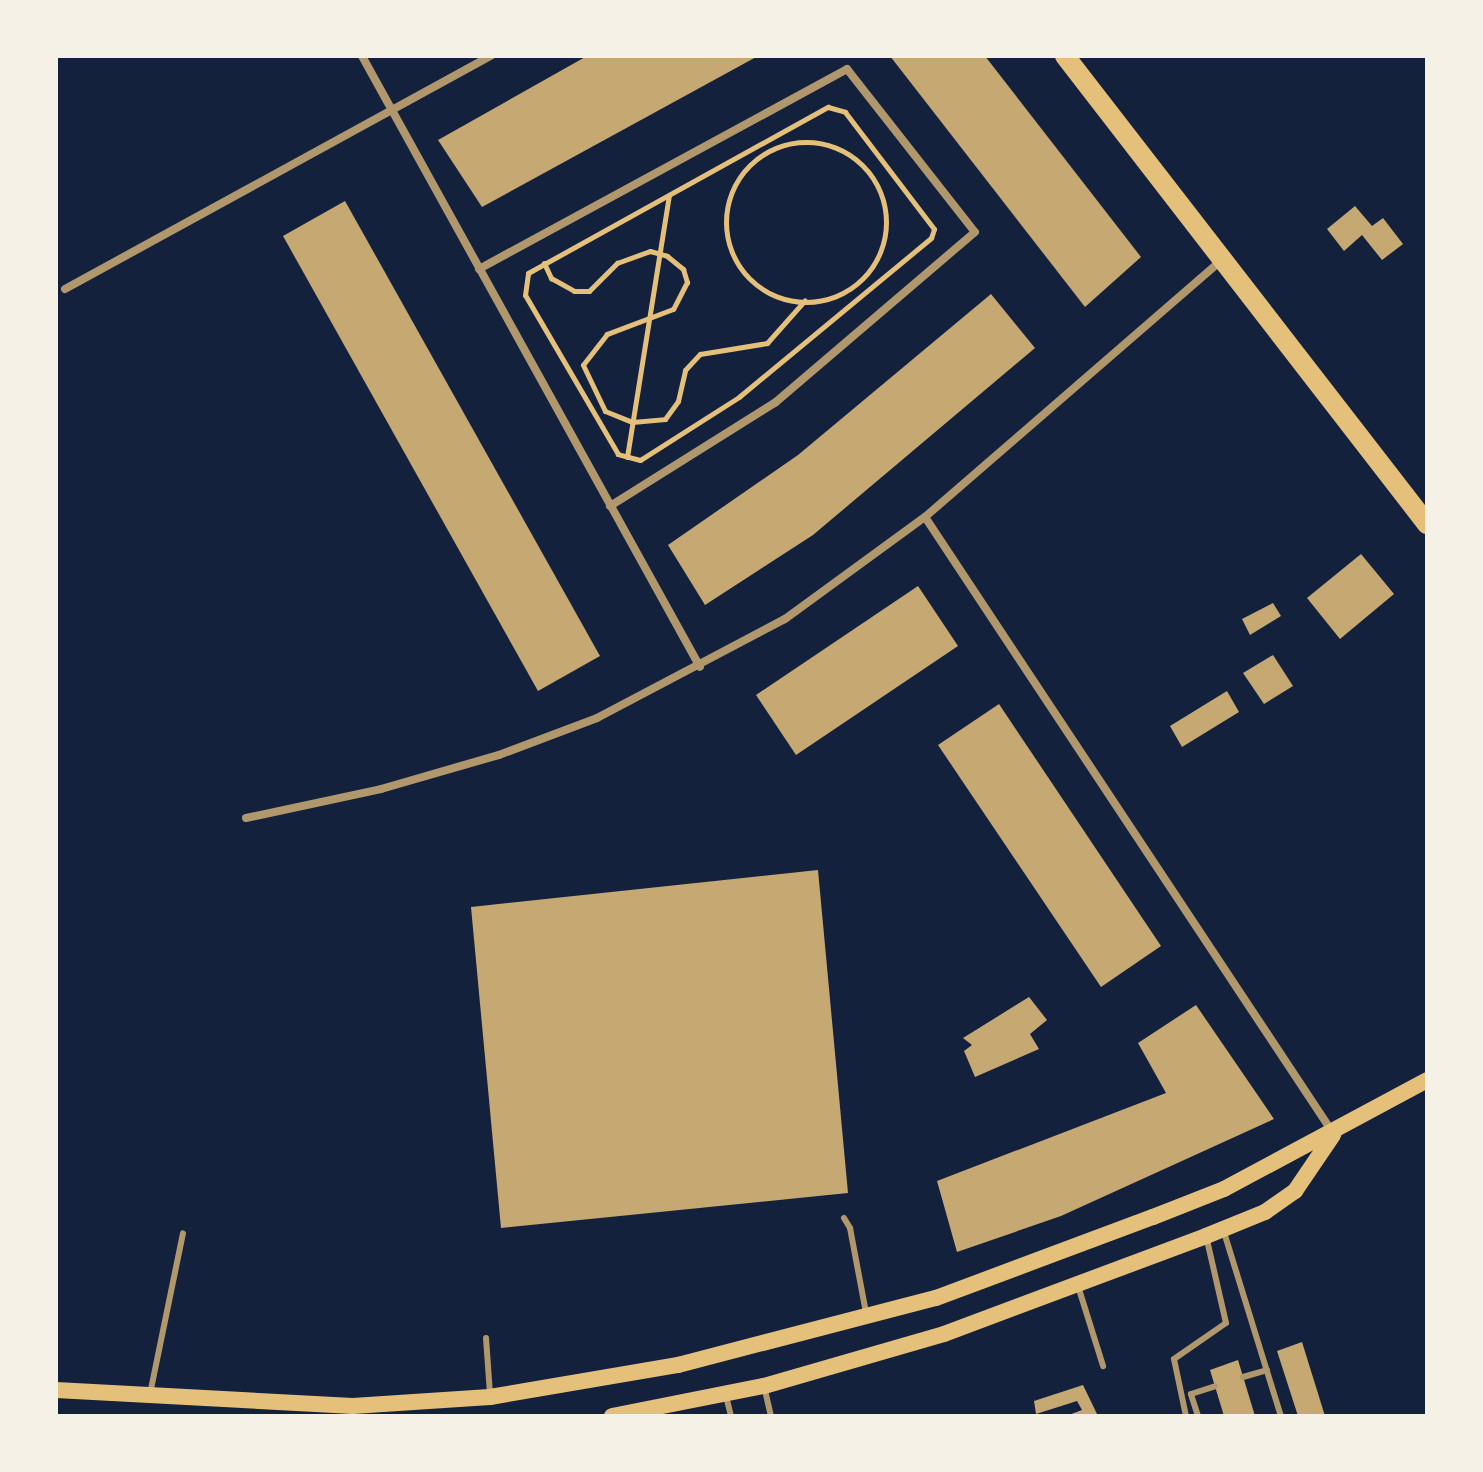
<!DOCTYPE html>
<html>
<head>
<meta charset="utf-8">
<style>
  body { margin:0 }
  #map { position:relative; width:1483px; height:1472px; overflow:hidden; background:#14213d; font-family:"Public Sans",sans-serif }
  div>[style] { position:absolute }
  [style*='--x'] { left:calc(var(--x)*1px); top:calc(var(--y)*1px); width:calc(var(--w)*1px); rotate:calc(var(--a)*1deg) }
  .building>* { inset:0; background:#c6a872 }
  .path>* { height:5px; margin:-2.5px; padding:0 2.5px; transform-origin:2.5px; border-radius:2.5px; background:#e5c07b }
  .path>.ring { margin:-2.5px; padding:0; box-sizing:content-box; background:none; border:5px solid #e5c07b; border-radius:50% }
  .service>* { height:6px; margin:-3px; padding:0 3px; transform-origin:3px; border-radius:3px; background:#b1986c }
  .minor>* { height:8px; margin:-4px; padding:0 4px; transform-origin:4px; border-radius:4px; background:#b1986c }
  .secondary>* { height:16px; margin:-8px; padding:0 8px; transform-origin:8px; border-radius:8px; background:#e5c07b }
  .primary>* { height:20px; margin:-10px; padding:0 10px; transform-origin:10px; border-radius:10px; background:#e5c07b }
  span { translate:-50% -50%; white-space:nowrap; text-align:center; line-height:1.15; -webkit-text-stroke:6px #f6f1e7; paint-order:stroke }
  .frame { position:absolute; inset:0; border:58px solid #f6f1e7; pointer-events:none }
</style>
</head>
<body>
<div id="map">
  <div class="building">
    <i style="clip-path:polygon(587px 56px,758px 56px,482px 207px,438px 140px)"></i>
    <i style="clip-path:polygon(890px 56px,985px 56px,1141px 257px,1085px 307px)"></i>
    <i style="clip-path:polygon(345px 201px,600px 656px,538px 691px,283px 236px)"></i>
    <i style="clip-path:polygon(1355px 206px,1372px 226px,1383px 218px,1403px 244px,1382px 260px,1362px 235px,1344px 251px,1327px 229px)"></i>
    <i style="clip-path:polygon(991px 294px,1035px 348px,813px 535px,705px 605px,668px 545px,798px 455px)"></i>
    <i style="clip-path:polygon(1361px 554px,1394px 594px,1340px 639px,1307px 598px)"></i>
    <i style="clip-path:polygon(918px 586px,958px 646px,796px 755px,756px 695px)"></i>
    <i style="clip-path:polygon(1273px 603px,1281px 616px,1250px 635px,1242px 619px)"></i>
    <i style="clip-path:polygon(1273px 655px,1293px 686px,1264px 704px,1243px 673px)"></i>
    <i style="clip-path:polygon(1227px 691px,1239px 712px,1182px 747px,1170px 726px)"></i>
    <i style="clip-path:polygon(999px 704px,1161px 946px,1101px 987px,938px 745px)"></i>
    <i style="clip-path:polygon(818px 870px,848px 1193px,501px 1228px,471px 907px)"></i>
    <i style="clip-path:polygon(1029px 997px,1047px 1020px,1030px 1034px,1039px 1049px,975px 1077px,964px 1051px,972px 1045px,963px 1038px)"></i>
    <i style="clip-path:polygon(1196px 1005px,1274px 1119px,1061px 1216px,957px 1252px,937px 1181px,1166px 1093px,1138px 1043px)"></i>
    <i style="clip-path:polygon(1302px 1342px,1325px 1416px,1298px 1416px,1277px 1351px)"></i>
    <i style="clip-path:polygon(1238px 1360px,1255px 1416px,1224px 1416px,1210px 1370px)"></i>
    <i style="clip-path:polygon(1083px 1385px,1098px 1416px,1066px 1416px,1082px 1410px,1077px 1401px,1036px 1414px,1034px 1401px)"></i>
  </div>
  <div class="path">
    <i style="--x:828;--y:107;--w:18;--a:16"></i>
    <i style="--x:845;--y:112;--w:147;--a:52.7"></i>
    <i style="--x:934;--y:229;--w:9;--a:108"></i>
    <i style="--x:931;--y:238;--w:249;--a:140.4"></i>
    <i style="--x:739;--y:397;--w:117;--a:147.5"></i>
    <i style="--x:640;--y:460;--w:23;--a:-165"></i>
    <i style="--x:618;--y:454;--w:184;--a:-120.3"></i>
    <i style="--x:525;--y:295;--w:22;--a:-82"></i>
    <i style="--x:528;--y:273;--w:343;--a:-29"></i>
    <i class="ring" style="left:726px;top:142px;width:155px;height:155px"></i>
    <i style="--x:544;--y:263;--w:17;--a:65"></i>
    <i style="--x:551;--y:278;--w:26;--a:29"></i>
    <i style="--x:574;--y:291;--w:15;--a:0"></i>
    <i style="--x:589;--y:291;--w:40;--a:-45"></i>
    <i style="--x:617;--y:263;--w:35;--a:-20"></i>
    <i style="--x:650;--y:251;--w:18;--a:16"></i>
    <i style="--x:667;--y:256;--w:21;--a:39"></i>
    <i style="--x:683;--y:269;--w:14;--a:73"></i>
    <i style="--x:687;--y:282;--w:30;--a:117"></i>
    <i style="--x:673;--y:309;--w:71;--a:159.3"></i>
    <i style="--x:607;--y:334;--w:39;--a:128"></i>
    <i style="--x:583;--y:365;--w:51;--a:64.4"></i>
    <i style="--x:605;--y:411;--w:29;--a:22"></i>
    <i style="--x:632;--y:422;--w:33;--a:-5"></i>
    <i style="--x:665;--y:419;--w:22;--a:-54"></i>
    <i style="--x:678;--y:401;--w:32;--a:-77"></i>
    <i style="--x:685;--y:370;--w:22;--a:-47"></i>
    <i style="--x:700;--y:354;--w:68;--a:-9.3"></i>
    <i style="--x:767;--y:343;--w:57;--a:-48.5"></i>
    <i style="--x:627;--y:457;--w:264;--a:-80.9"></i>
  </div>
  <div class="service">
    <i style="--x:844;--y:1218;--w:12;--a:59"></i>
    <i style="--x:850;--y:1228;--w:86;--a:79.3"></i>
    <i style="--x:1223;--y:1229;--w:196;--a:72.8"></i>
    <i style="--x:1078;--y:1286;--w:84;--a:72.6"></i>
    <i style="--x:486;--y:1338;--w:56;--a:85.9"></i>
    <i style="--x:1243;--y:1377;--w:25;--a:-16"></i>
    <i style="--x:764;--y:1386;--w:31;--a:77"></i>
    <i style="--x:150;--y:1394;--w:164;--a:-78.4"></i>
    <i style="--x:726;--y:1396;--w:21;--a:76"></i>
    <i style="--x:1186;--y:1416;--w:58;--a:-101.9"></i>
    <i style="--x:1174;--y:1359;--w:63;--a:-34.7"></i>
    <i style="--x:1226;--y:1323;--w:89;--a:-102.9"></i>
    <i style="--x:1198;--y:1416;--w:23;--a:-108"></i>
    <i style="--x:1191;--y:1394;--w:25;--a:-18"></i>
  </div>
  <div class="minor">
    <i style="--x:362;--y:56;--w:698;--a:61.05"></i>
    <i style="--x:479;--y:269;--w:419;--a:-28.5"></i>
    <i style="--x:847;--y:69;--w:207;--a:51.9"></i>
    <i style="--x:975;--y:232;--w:262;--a:139.5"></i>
    <i style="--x:776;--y:402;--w:196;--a:147.9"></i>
    <i style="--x:65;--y:289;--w:486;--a:-28.7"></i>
    <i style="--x:925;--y:517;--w:739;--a:56.48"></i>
    <i style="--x:246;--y:818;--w:138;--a:-12.1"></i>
    <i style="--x:381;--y:789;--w:123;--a:-16.1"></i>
    <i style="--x:499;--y:755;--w:105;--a:-20.7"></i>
    <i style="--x:597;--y:718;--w:212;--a:-27.8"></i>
    <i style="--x:785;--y:619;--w:173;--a:-36.1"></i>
    <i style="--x:925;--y:517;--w:391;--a:-40.9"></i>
  </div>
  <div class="secondary">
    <i style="--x:56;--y:1390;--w:297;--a:3.1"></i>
    <i style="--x:353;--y:1406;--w:137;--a:-3.8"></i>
    <i style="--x:490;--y:1397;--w:191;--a:-9.7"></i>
    <i style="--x:678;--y:1365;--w:267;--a:-14.6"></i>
    <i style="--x:936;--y:1298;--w:232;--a:-20.5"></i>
    <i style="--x:1153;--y:1217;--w:76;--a:-21.5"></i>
    <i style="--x:1224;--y:1189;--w:230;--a:-28.2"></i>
    <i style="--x:612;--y:1416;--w:155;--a:-11.2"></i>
    <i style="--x:764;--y:1386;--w:187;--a:-16.1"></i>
    <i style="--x:944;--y:1334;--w:280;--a:-20.5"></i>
    <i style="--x:1206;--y:1236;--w:64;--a:-22.1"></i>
    <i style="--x:1265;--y:1212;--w:37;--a:-35"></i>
    <i style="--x:1295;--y:1191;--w:68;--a:-55.8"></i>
  </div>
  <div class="primary">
    <i style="--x:1065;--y:56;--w:592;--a:52.28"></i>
  </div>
  <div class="frame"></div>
</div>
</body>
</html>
